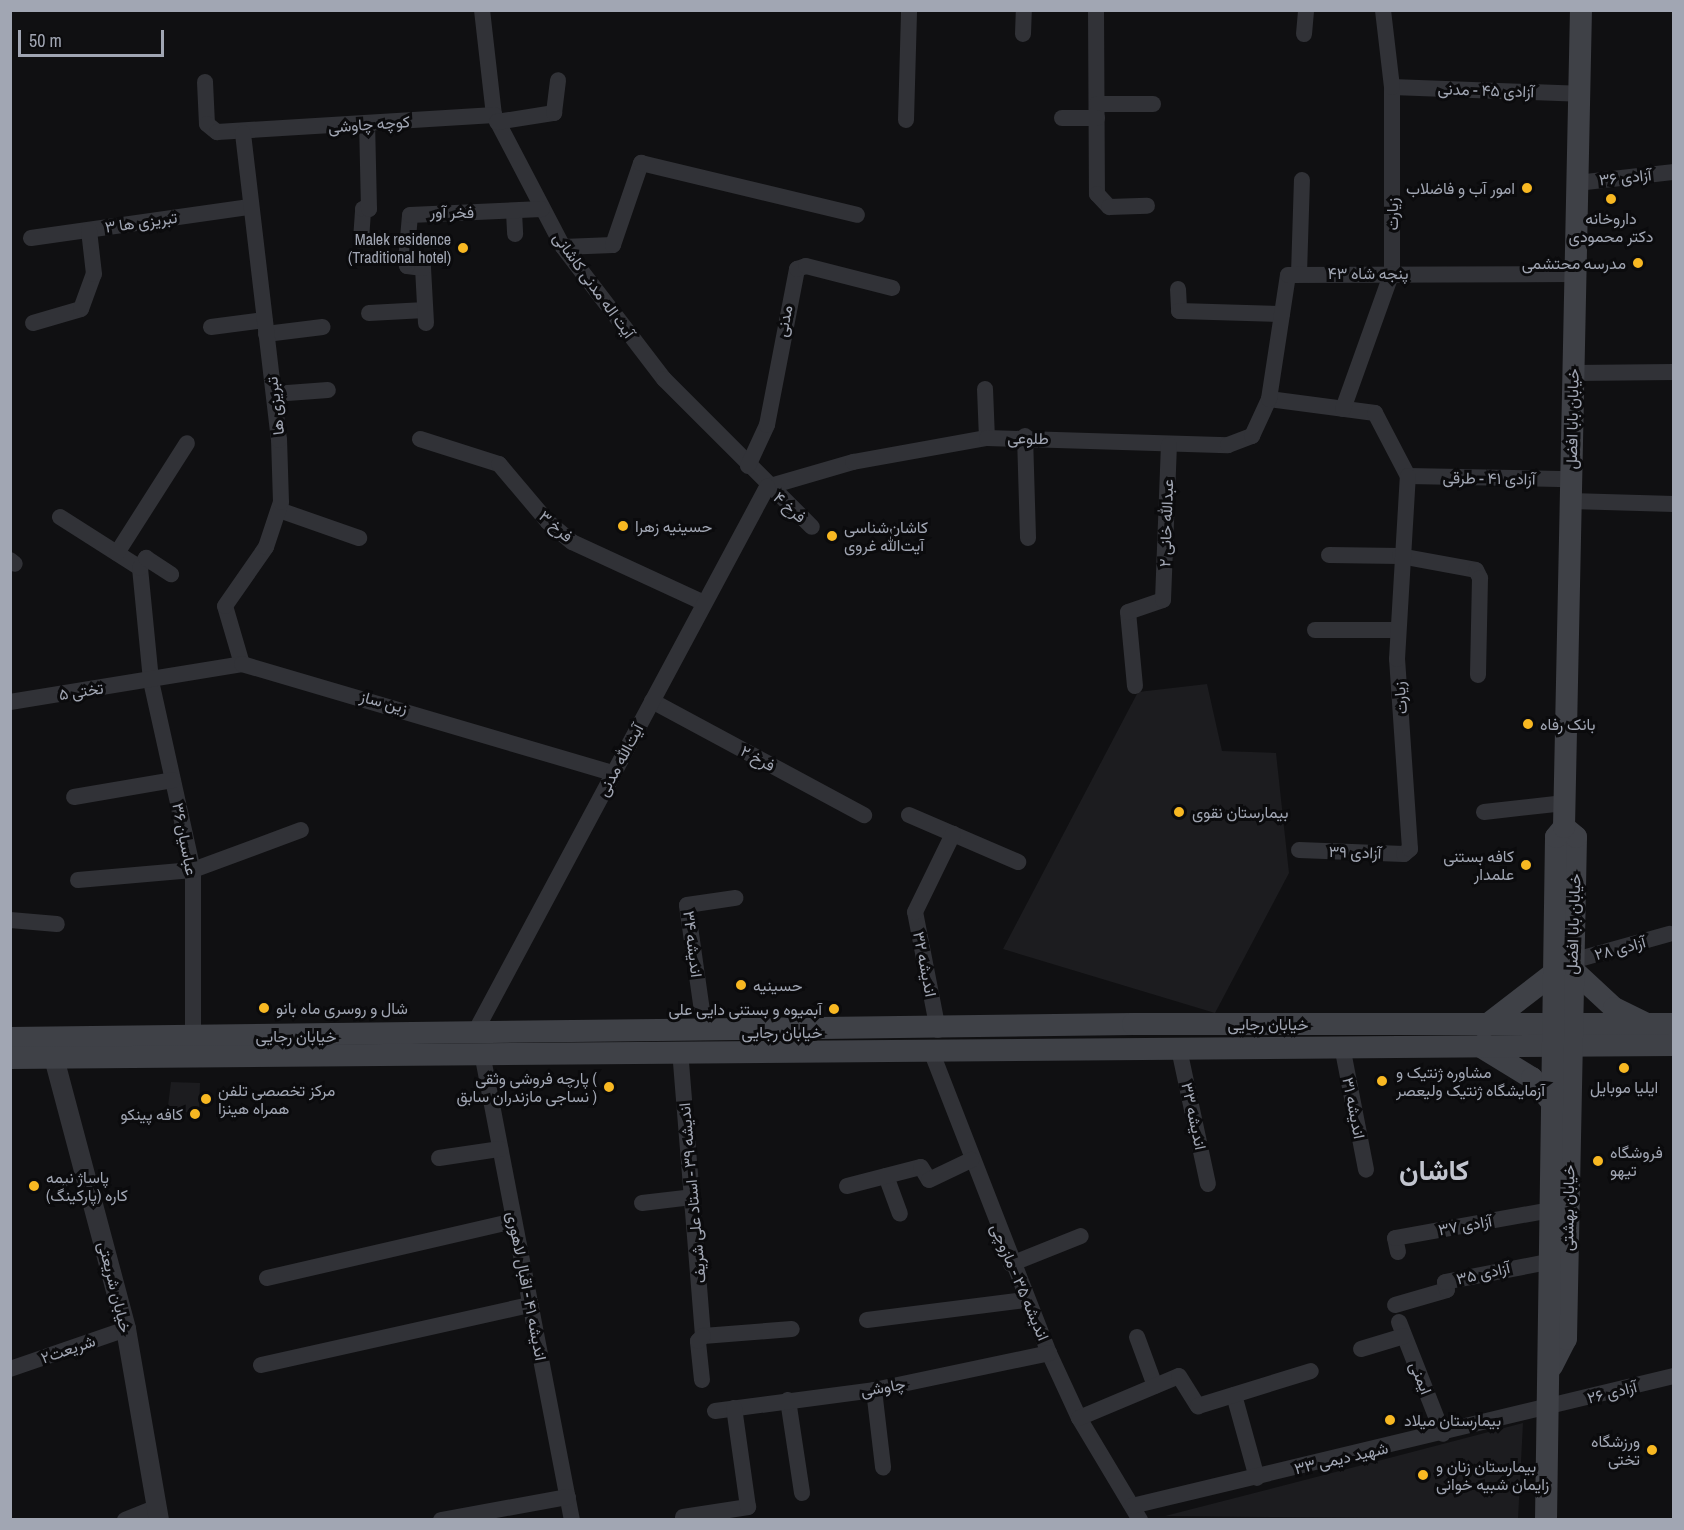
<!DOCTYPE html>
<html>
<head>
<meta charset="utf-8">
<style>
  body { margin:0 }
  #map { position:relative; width:1684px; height:1530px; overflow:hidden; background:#101012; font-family:"Archivo Narrow",Vazirmatn,sans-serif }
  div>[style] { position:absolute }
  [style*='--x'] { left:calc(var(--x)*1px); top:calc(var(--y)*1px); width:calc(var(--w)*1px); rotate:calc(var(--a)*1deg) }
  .built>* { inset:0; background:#1c1c1f }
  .minor>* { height:16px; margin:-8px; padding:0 8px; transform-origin:8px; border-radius:8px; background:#313237 }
  .tertiary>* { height:20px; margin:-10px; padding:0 10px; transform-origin:10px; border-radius:10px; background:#313237 }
  .secondary>* { height:22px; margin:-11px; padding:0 11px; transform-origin:11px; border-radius:11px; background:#3f4147 }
  .dots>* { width:16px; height:16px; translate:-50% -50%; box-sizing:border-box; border:3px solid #0b0b0d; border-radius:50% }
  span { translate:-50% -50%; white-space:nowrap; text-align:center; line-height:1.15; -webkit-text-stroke:6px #0b0b0d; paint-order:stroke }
  .street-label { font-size:16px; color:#a1a6b3 }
  .poi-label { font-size:16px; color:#a1a6b3 }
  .right { translate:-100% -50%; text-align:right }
  .left { translate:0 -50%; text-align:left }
  .town-label { font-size:28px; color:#c2c5cf; font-weight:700 }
  .frame { position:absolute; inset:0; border:12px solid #a1a6b3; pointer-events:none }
  .scale { position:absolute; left:18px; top:30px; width:146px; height:27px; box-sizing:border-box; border:3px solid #a1a6b3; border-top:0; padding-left:8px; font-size:18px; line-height:21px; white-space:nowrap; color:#a1a6b3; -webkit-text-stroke:4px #0b0b0d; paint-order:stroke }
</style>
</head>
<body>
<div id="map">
  <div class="built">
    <i style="clip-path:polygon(1207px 684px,1222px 751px,1276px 753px,1289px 873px,1215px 1013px,1003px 949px,1138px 692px)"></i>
    <i style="clip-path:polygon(171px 1082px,200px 1083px,199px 1111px,167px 1114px)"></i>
    <i style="clip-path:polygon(1523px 1423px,1518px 1519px,1165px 1516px,1351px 1468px)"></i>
  </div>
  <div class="minor">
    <i style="--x:482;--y:10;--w:106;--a:83.5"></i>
    <i style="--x:494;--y:115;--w:149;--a:62.4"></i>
    <i style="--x:563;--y:247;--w:166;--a:52.6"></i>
    <i style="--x:664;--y:379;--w:209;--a:45"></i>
    <i style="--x:1096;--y:10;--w:184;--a:89.7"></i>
    <i style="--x:1097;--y:194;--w:18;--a:47"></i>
    <i style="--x:1109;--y:207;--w:38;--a:-2"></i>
    <i style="--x:1023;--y:34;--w:24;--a:-88"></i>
    <i style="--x:1304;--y:34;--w:24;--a:-85"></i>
    <i style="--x:205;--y:82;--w:42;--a:87.3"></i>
    <i style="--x:207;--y:124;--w:13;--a:39"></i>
    <i style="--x:217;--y:132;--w:278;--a:-3.5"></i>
    <i style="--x:1392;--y:87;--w:187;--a:2.1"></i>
    <i style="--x:1097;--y:104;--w:56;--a:0"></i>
    <i style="--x:1062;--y:118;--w:35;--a:0"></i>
    <i style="--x:906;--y:120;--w:110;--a:-88.4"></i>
    <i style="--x:497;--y:122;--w:58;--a:-9"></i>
    <i style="--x:554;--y:113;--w:33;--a:-83"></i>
    <i style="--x:1577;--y:183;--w:98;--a:-6.5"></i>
    <i style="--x:514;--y:212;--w:22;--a:87"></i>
    <i style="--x:31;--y:238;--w:221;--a:-8.1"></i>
    <i style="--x:361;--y:240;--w:31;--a:-86"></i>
    <i style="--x:363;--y:209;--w:6;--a:0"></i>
    <i style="--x:369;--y:209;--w:85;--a:-91.3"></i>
    <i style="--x:563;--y:247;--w:50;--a:-2.3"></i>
    <i style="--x:613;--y:245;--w:87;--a:-71.1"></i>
    <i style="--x:641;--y:163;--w:222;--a:13.5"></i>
    <i style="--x:1299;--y:274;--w:94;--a:-88.2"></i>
    <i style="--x:1178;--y:289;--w:22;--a:87"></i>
    <i style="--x:1179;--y:311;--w:103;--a:1.7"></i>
    <i style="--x:369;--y:313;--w:56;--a:-3.1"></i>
    <i style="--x:33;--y:323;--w:50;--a:-16.3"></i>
    <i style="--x:81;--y:309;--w:37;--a:-70"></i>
    <i style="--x:94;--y:274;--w:44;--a:-96.5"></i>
    <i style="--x:426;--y:323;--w:55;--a:-93.1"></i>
    <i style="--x:423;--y:268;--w:16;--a:-173"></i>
    <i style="--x:407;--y:266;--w:5;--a:-101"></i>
    <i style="--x:406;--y:261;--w:46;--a:-85"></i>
    <i style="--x:410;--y:215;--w:132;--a:-2.6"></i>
    <i style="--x:211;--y:327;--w:54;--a:-7.4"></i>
    <i style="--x:266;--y:334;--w:57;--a:-7"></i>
    <i style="--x:1573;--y:373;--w:101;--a:-0.6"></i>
    <i style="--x:985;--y:389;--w:49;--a:87.7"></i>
    <i style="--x:274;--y:394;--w:54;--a:-4.2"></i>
    <i style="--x:1269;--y:399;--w:107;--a:7.5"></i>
    <i style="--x:1375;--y:413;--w:71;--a:62.4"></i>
    <i style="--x:1343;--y:409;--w:145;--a:-70.3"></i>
    <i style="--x:1392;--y:272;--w:185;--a:-90"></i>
    <i style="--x:1392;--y:87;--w:78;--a:-96.7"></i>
    <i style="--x:1025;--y:436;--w:102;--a:88.3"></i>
    <i style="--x:420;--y:439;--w:83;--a:17.6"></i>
    <i style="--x:499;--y:464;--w:76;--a:49.8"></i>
    <i style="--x:548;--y:522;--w:31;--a:40"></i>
    <i style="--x:572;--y:542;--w:145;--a:24.8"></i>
    <i style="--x:748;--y:466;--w:45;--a:-65.1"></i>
    <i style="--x:767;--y:425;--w:159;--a:-79.1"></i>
    <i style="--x:797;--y:269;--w:9;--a:-18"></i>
    <i style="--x:806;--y:266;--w:89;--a:14.3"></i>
    <i style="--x:1408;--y:476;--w:163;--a:1.1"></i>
    <i style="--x:767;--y:487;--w:90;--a:-16.2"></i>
    <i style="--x:853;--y:462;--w:136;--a:-10.2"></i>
    <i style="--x:987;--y:438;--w:241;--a:1.7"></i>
    <i style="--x:1228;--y:445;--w:26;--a:-21"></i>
    <i style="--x:1252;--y:436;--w:41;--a:-65.3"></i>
    <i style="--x:1269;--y:399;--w:125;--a:-81.3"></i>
    <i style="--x:1288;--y:275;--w:287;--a:-0.2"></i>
    <i style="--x:1570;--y:501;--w:104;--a:1.7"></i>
    <i style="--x:279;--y:510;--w:85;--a:19.3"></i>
    <i style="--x:60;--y:517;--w:95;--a:32.5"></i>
    <i style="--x:140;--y:568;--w:114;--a:84.4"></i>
    <i style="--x:151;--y:681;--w:194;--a:77.5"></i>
    <i style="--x:193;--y:870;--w:167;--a:90"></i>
    <i style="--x:117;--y:553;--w:130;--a:-57.5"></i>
    <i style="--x:1329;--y:555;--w:71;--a:0.8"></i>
    <i style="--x:1400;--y:556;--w:77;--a:10.4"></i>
    <i style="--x:1476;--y:570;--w:9;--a:63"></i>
    <i style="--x:1480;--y:578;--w:97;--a:91.2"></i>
    <i style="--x:10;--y:560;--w:6;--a:39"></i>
    <i style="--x:140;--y:568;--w:12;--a:-59"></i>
    <i style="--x:146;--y:558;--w:30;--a:33"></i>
    <i style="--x:1315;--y:630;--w:83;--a:0"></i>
    <i style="--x:242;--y:664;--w:60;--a:-106.3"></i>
    <i style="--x:225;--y:606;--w:72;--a:-55.2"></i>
    <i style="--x:266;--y:547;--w:47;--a:-71.6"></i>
    <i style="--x:281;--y:502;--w:62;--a:-91.8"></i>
    <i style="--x:279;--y:440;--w:309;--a:-96.7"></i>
    <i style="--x:1135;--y:686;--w:74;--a:-95.4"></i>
    <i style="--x:1128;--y:612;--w:37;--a:-19"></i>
    <i style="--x:1163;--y:600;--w:155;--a:-87.8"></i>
    <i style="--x:652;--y:701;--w:241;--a:28.3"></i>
    <i style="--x:10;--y:702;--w:235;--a:-9.3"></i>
    <i style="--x:242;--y:664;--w:387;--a:16.4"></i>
    <i style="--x:74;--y:797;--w:100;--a:-9.7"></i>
    <i style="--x:1484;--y:812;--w:81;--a:-6.4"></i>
    <i style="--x:909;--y:815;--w:119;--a:23.3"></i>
    <i style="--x:1299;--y:850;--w:105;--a:2.2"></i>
    <i style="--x:1404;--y:854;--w:8;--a:-40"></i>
    <i style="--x:1410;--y:849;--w:190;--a:-93.9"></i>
    <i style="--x:1397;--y:659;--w:183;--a:-86.6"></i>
    <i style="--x:78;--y:880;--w:115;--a:-5"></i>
    <i style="--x:193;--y:870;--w:115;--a:-20.3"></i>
    <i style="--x:10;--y:920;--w:47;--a:4.9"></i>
    <i style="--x:1572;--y:961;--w:101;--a:-15.6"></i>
    <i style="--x:938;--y:1030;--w:120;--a:-101"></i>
    <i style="--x:915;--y:912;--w:87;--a:-64"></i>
    <i style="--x:705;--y:1032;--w:128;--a:-98.1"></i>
    <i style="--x:687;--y:905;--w:49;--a:-8.3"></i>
    <i style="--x:474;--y:1034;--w:621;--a:-61.82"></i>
    <i style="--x:1342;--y:1046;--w:126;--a:79"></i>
    <i style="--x:930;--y:1048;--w:327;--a:68.7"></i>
    <i style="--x:1049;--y:1353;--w:72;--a:65.2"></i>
    <i style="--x:1079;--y:1418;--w:119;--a:59.1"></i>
    <i style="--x:1179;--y:1049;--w:138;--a:77.9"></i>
    <i style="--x:680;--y:1050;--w:287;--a:85.4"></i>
    <i style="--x:482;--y:1053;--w:476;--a:79.1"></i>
    <i style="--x:439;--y:1158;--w:62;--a:-8.4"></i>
    <i style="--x:886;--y:1176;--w:40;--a:69.8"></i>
    <i style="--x:847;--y:1186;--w:76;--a:-14.4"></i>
    <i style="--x:921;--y:1167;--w:15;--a:58"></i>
    <i style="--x:929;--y:1180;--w:47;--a:-25.5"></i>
    <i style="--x:642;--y:1203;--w:50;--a:-6.8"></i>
    <i style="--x:1398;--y:1252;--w:14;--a:-102"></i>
    <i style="--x:1395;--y:1238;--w:158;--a:-10.2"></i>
    <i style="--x:1011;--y:1264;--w:75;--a:-21.8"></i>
    <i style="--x:267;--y:1278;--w:253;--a:-13"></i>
    <i style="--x:1395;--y:1305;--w:54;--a:-16.1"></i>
    <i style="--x:1447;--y:1290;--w:8;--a:-104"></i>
    <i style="--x:1445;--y:1282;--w:105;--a:-11"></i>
    <i style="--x:867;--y:1320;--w:160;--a:-7.2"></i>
    <i style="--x:1399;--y:1322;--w:120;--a:68.6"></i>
    <i style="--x:703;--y:1336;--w:89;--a:-4.5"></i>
    <i style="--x:1137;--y:1337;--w:52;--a:69.8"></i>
    <i style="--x:1361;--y:1349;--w:45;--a:-16.8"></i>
    <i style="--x:261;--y:1365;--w:276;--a:-12.6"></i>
    <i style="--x:10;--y:1369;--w:123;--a:-19"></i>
    <i style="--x:702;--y:1380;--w:39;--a:-96"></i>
    <i style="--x:698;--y:1341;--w:7;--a:-45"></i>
    <i style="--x:874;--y:1390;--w:78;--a:83.3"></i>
    <i style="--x:1234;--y:1395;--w:86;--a:74.5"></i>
    <i style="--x:788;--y:1400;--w:94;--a:81.4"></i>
    <i style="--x:715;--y:1411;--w:160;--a:-7.5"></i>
    <i style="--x:874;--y:1390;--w:179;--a:-11.9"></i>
    <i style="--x:1079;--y:1418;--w:108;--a:-22.8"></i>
    <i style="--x:1179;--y:1376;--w:36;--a:58"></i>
    <i style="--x:1198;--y:1406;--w:118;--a:-17.2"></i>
    <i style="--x:1132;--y:1506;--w:557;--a:-13.49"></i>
    <i style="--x:683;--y:1517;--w:66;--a:-8.7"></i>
    <i style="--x:748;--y:1507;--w:100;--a:-98"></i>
    <i style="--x:125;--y:1520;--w:35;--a:-22"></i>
    <i style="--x:441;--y:1520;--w:129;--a:-10.3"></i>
  </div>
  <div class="tertiary">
    <i style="--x:54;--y:1058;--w:280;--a:75.1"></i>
    <i style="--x:126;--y:1329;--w:194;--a:80.2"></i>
  </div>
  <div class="secondary">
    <i style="--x:1572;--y:969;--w:57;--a:42.9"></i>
    <i style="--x:1614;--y:1008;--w:34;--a:26"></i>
    <i style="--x:1484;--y:1027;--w:88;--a:-37.6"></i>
    <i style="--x:10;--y:1038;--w:1123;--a:-0.71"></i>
    <i style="--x:1133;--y:1024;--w:541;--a:0"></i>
    <i style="--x:1483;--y:1048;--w:57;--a:31.5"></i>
    <i style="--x:1532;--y:1078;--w:32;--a:51"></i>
    <i style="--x:10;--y:1058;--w:1664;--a:-0.45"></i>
    <i style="--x:1552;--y:1366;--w:30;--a:-63"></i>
    <i style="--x:1566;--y:1339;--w:502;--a:-88.86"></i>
    <i style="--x:1576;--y:837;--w:16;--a:-140"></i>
    <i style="--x:1546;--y:1520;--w:683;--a:-89.16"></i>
    <i style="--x:1556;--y:837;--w:13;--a:-51"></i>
    <i style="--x:1564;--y:827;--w:817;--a:-88.81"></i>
  </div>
  <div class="dots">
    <i style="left:1527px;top:188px;background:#f8b822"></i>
    <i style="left:1611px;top:199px;background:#f8b822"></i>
    <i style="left:463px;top:248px;background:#f8b822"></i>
    <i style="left:1638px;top:263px;background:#f8b822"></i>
    <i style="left:623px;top:526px;background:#f8b822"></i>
    <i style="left:832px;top:536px;background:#f8b822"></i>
    <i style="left:1528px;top:724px;background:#f8b822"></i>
    <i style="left:1179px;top:812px;background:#f8b822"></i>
    <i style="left:1526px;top:865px;background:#f8b822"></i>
    <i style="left:741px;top:985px;background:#f8b822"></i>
    <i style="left:264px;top:1008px;background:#f8b822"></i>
    <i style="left:834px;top:1009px;background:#f8b822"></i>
    <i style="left:1624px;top:1068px;background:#f8b822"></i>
    <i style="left:1382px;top:1081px;background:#f8b822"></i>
    <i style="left:609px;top:1087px;background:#f8b822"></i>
    <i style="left:206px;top:1099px;background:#f8b822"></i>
    <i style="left:195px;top:1114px;background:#f8b822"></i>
    <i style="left:1598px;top:1161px;background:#f8b822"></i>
    <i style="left:34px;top:1186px;background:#f8b822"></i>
    <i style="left:1390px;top:1420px;background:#f8b822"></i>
    <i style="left:1652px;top:1450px;background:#f8b822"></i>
    <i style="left:1423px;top:1475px;background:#f8b822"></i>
  </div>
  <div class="street-label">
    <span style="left:1486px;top:90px;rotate:2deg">آزادی ۴۵ - مدنی</span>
    <span style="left:369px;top:124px;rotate:-4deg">کوچه چاوشی</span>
    <span style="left:1625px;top:177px;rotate:-6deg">آزادی ۳۶</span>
    <span style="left:452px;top:212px;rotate:1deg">فخر آور</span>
    <span style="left:1392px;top:214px;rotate:-90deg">زیارت</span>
    <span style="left:141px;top:222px;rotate:-8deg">تبریزی ها ۳</span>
    <span style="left:1368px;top:273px">پنجه شاه ۴۳</span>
    <span style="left:594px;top:285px;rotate:54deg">آیت اله مدنی کاشانی</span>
    <span style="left:784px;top:321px;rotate:-79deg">مدنی</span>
    <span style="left:275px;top:406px;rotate:-97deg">تبریزی ها</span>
    <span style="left:1572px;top:419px;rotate:-89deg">خیابان بابا افضل</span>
    <span style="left:1028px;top:438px;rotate:1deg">طلوعی</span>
    <span style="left:1489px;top:478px;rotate:1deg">آزادی ۴۱ - طرقی</span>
    <span style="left:790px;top:507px;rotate:42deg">فرخ ۴</span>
    <span style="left:1166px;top:523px;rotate:-88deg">عبدالله خانی ۲</span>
    <span style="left:556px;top:526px;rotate:41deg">فرخ ۳</span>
    <span style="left:81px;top:691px;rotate:-9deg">تختی ۵</span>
    <span style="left:1400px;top:698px;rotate:-95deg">زیارت</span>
    <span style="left:384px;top:702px;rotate:15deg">زین ساز</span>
    <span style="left:758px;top:758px;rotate:28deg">فرخ ۲</span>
    <span style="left:620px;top:760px;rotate:-62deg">آیت‌الله مدنی</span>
    <span style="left:185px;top:839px;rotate:79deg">عباسیان ۳۶</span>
    <span style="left:1355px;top:852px;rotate:2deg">آزادی ۳۹</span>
    <span style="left:1573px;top:924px;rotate:-88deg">خیابان بابا افضل</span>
    <span style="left:693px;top:944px;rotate:83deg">اندیشه ۳۴</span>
    <span style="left:1620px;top:948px;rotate:-15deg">آزادی ۲۸</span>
    <span style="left:925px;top:964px;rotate:79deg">اندیشه ۳۲</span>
    <span style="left:1268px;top:1024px">خیابان رجایی</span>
    <span style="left:782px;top:1032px">خیابان رجایی</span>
    <span style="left:296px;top:1036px">خیابان رجایی</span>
    <span style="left:1354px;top:1108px;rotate:79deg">اندیشه ۳۱</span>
    <span style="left:1194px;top:1116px;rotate:78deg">اندیشه ۳۳</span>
    <span style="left:692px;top:1193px;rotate:-95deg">اندیشه ۳۹ - استاد علی شریف</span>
    <span style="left:1568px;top:1208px;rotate:-89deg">خیابان بهشتی</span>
    <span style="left:1465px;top:1225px;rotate:-10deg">آزادی ۳۷</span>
    <span style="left:1483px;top:1273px;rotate:-13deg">آزادی ۳۵</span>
    <span style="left:1020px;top:1282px;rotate:67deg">اندیشه ۳۵ - مازوچی</span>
    <span style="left:527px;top:1286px;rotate:79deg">اندیشه ۴۱ - اقبال لاهوری</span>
    <span style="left:115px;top:1287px;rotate:76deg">خیابان شریعتی</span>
    <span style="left:68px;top:1349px;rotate:-19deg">شریعت۲</span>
    <span style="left:1421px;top:1378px;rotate:68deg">ایمنی</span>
    <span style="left:883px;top:1387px;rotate:-10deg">چاوشی</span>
    <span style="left:1612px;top:1392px;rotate:-14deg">آزادی ۲۶</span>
    <span style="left:1341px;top:1458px;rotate:-13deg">شهید دیمی ۳۳</span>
  </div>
  <div class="poi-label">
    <span class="right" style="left:1515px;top:188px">امور آب و فاضلاب</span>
    <span style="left:1611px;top:227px">داروخانه<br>دکتر محمودی</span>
    <span class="right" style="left:451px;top:248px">Malek residence<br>(Traditional hotel)</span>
    <span class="right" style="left:1626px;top:263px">مدرسه محتشمی</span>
    <span class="left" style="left:635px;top:526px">حسینیه زهرا</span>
    <span class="left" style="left:844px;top:536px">کاشان‌شناسی<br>آیت‌الله غروی</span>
    <span class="left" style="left:1540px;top:724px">بانک رفاه</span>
    <span class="left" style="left:1192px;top:812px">بیمارستان نقوی</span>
    <span class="right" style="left:1514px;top:865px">کافه بستنی<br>علمدار</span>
    <span class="left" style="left:753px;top:985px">حسینیه</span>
    <span class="left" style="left:276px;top:1008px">شال و روسری ماه بانو</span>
    <span class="right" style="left:822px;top:1009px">آبمیوه و بستنی دایی علی</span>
    <span class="left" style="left:1396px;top:1081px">مشاوره ژنتیک و<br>آزمایشگاه ژنتیک ولیعصر</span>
    <span class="right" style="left:597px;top:1087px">پارچه فروشی وثقی (<br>نساجی مازندران سابق )</span>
    <span style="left:1624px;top:1087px">ایلیا موبایل</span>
    <span class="left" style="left:218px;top:1099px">مرکز تخصصی تلفن<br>همراه هینزا</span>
    <span class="right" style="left:183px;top:1114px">کافه پینکو</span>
    <span class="left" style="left:1610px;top:1161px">فروشگاه<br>تیهو</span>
    <span class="left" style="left:46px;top:1186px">پاساژ نیمه<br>کاره (پارکینگ)</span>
    <span class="left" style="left:1404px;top:1420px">بیمارستان میلاد</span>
    <span class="right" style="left:1640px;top:1450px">ورزشگاه<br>تختی</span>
    <span class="left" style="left:1436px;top:1475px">بیمارستان زنان و<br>زایمان شبیه خوانی</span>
  </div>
  <div class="town-label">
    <span style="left:1434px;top:1170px">کاشان</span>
  </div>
  <div class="frame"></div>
  <div class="scale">50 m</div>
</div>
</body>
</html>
